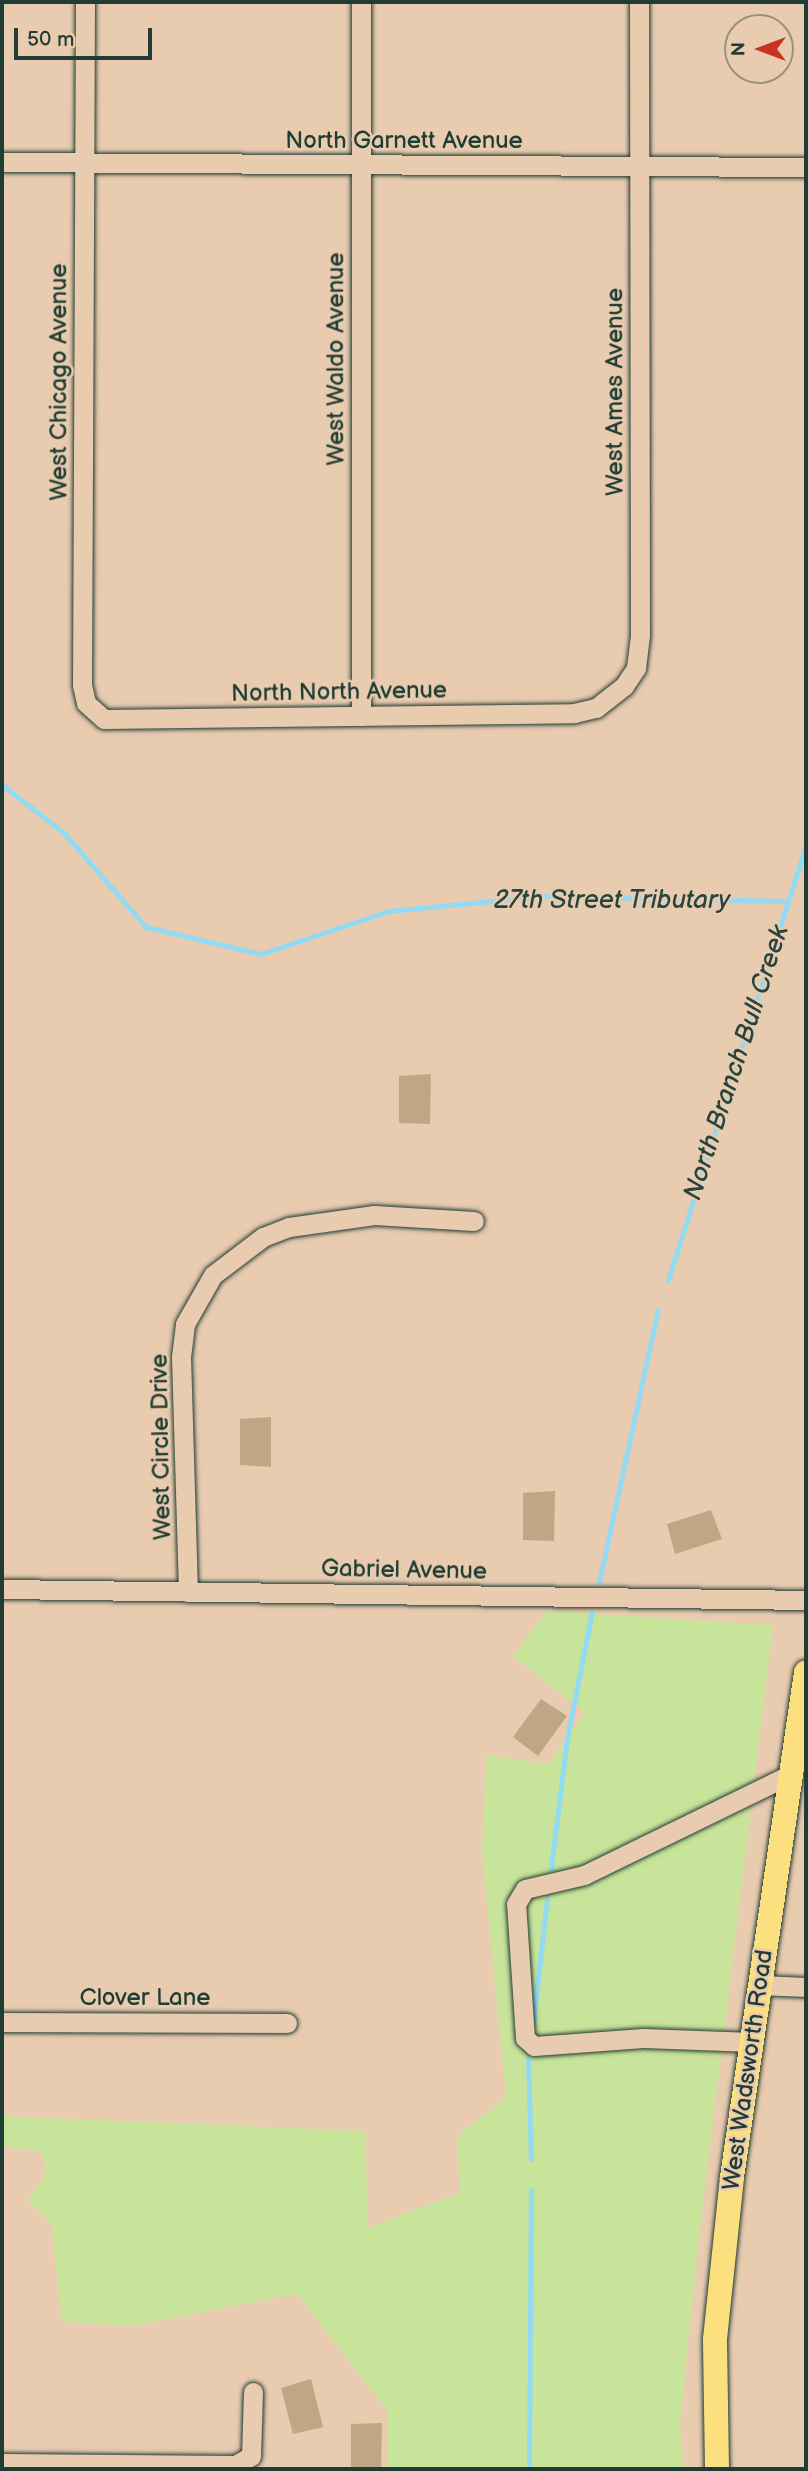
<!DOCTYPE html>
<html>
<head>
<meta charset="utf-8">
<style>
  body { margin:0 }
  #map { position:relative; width:808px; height:2471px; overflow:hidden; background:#e9cbaf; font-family:"Balsamiq Sans",sans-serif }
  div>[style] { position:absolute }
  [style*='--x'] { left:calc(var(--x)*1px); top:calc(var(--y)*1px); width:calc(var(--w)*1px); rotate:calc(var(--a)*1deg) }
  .green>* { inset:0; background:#c8e39a }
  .stream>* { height:5px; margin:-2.5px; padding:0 2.5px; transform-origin:2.5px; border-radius:2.5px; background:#92dbf3 }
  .building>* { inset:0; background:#bfa786 }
  .roads { filter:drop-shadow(0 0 2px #1f3d34) drop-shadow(0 0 2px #1f3d34) }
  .minor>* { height:19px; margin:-9.5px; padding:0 9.5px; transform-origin:9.5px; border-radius:9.5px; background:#e9cbaf }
  .major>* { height:24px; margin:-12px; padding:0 12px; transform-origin:12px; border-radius:12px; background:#fce080 }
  span { translate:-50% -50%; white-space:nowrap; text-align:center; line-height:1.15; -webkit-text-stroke:5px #e9cbaf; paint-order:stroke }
  .street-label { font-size:24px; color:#1f3d34 }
  .water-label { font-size:26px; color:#25453e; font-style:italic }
  .frame { position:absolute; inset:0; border:4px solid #1f3d34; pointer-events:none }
  .north { position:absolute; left:724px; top:14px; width:70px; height:70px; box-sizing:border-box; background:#e9cbaf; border:2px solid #98927e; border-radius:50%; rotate:270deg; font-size:19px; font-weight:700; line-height:28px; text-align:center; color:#1f3d34 }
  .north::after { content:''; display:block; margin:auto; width:24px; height:32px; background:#c8321e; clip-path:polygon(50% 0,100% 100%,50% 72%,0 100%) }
  .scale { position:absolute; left:14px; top:28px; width:138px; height:32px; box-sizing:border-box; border:4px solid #1f3d34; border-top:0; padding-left:9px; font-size:21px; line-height:24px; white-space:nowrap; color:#1f3d34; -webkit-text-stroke:5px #e9cbaf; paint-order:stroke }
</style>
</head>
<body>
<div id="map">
  <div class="green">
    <i style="clip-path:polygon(547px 1611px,773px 1625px,698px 2246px,680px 2424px,684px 2469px,387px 2469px,388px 2411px,297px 2294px,131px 2326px,62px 2322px,51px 2223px,28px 2201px,46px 2173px,42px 2152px,2px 2146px,2px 2116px,365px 2131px,368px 2228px,460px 2193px,457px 2136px,506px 2098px,482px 1853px,486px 1755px,548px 1764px,585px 1713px,513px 1656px)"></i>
  </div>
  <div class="stream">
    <i style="--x:2;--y:785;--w:77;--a:37.6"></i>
    <i style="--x:63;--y:832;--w:126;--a:48.9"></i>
    <i style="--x:146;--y:927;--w:118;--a:13.2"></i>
    <i style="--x:261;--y:954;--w:134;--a:-18.7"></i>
    <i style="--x:388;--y:911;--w:156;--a:-5.5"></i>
    <i style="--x:543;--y:896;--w:244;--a:1.2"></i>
    <i style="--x:668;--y:1280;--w:456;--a:-72.4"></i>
    <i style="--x:599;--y:1582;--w:278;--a:-77.8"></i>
    <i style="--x:551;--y:1868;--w:131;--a:-83"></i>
    <i style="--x:567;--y:1738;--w:128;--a:-78.8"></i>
    <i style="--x:533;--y:2022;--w:124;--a:-83.5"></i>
    <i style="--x:528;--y:2059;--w:100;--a:88.3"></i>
    <i style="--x:529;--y:2469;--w:279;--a:-89.6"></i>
  </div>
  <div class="building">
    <i style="clip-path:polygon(431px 1074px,430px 1124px,399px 1123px,399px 1076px)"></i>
    <i style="clip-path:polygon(271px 1417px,271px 1467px,240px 1465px,240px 1419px)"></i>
    <i style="clip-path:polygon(555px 1491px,554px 1541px,523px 1540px,523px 1493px)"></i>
    <i style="clip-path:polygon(711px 1510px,722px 1539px,675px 1554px,667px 1524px)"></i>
    <i style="clip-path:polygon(541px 1699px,567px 1716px,538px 1756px,513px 1737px)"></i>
    <i style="clip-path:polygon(311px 2379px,323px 2427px,293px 2434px,281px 2388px)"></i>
    <i style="clip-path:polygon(382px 2423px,381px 2469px,351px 2469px,351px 2424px)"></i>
  </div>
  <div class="roads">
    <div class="minor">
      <i style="--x:85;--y:2;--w:683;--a:90.25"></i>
      <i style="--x:82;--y:685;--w:18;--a:77"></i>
      <i style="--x:86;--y:703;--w:24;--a:42"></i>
      <i style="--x:104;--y:719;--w:470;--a:-0.7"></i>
      <i style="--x:574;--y:713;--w:23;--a:-13"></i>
      <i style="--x:596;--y:708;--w:36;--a:-38"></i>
      <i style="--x:624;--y:686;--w:22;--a:-56"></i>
      <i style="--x:636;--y:668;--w:33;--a:-83"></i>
      <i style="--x:640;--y:635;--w:633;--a:-90.09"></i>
      <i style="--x:2;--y:162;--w:804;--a:0.36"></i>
      <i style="--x:361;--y:716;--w:714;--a:-90"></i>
      <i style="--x:2;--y:1589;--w:804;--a:0.78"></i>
      <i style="--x:188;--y:1592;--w:235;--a:-91.7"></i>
      <i style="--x:181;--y:1357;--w:33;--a:-83"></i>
      <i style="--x:185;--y:1324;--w:56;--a:-60.3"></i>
      <i style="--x:213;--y:1275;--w:63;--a:-37.2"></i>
      <i style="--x:263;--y:1237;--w:28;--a:-21"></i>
      <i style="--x:289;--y:1227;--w:86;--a:-8"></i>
      <i style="--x:374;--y:1215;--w:100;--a:3.4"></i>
      <i style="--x:760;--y:1985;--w:46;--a:2.5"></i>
      <i style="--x:2;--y:2022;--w:285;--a:0.2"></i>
      <i style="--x:752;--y:2042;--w:109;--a:-177.9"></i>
      <i style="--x:643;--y:2038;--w:109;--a:175.8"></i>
      <i style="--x:534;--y:2046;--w:12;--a:-138"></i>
      <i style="--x:525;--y:2038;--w:134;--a:-93.8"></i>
      <i style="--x:516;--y:1904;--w:17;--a:-59"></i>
      <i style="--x:525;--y:1889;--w:61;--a:-13.3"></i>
      <i style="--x:584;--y:1875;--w:230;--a:-26"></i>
      <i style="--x:2;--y:2463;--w:233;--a:0.5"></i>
      <i style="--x:235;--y:2465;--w:18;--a:-29"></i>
      <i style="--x:251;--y:2456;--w:64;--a:-88.2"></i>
    </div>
    <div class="major">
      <i style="--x:717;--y:2469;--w:130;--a:-90.9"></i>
      <i style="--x:715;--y:2339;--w:163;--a:-84"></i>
      <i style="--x:732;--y:2177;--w:510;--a:-81.66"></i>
    </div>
  </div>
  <div class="street-label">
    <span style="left:404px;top:141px">North Garnett Avenue</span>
    <span style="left:336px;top:359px;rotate:-90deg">West Waldo Avenue</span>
    <span style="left:59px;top:382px;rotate:-90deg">West Chicago Avenue</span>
    <span style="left:615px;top:392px;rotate:-90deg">West Ames Avenue</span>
    <span style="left:339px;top:692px;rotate:-1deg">North North Avenue</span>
    <span style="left:161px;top:1447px;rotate:-91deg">West Circle Drive</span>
    <span style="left:404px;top:1570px;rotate:1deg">Gabriel Avenue</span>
    <span style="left:145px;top:1998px">Clover Lane</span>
    <span style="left:748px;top:2070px;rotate:-82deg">West Wadsworth Road</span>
  </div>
  <div class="water-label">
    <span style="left:612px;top:901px">27th Street Tributary</span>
    <span style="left:737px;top:1063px;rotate:-72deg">North Branch Bull Creek</span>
  </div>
  <div class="frame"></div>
  <div class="north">N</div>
  <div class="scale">50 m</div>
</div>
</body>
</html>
